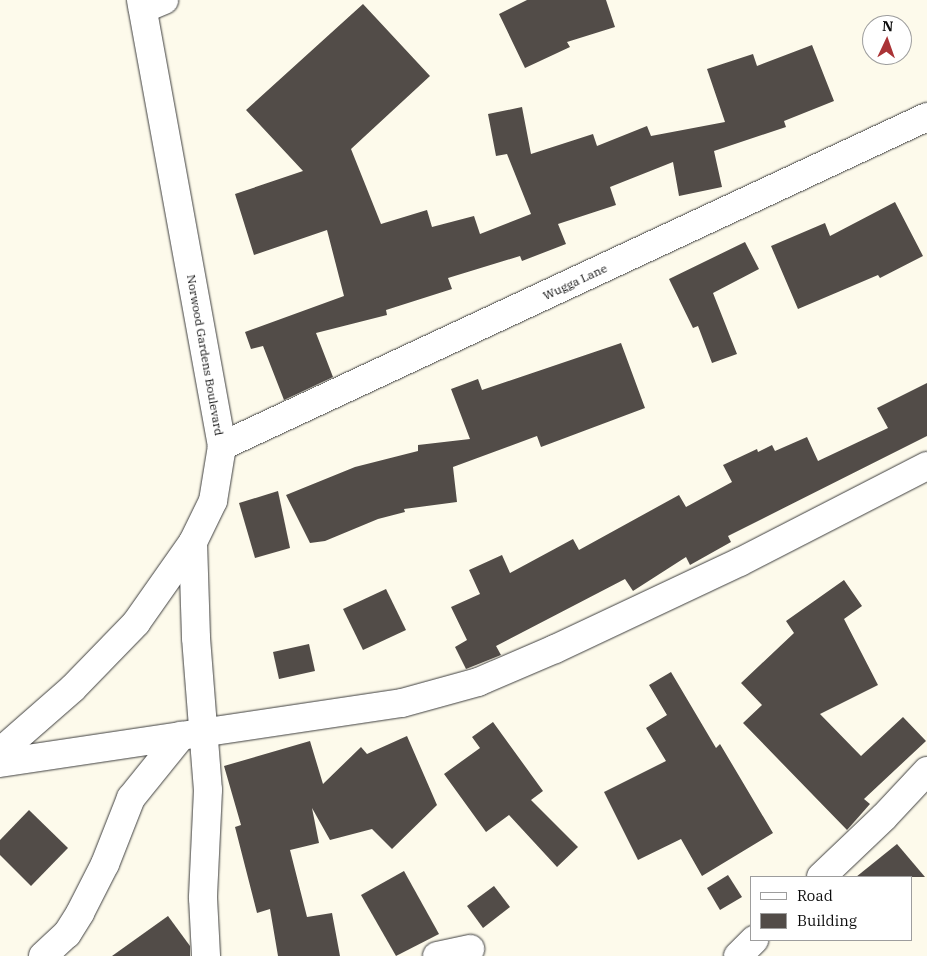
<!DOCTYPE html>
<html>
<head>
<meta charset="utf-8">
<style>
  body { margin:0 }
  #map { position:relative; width:927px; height:956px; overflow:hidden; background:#fdfaeb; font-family:"IBM Plex Serif",serif }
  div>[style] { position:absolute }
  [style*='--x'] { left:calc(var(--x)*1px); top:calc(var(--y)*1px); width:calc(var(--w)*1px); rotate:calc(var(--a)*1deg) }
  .building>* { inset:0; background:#524c48 }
  .roads { filter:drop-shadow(0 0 1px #3e3e3e) drop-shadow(0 0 1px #3e3e3e) }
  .minor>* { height:28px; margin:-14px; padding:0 14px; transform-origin:14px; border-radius:14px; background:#fff }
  span { translate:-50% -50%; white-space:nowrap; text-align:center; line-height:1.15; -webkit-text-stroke:5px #fff; paint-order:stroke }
  .street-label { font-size:12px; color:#0b0b0b }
  .legend { position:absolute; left:750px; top:876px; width:162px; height:65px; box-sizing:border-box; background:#fff; border:1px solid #9d9d9d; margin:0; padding:6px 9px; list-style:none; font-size:15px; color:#0b0b0b }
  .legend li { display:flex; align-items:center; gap:10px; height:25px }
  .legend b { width:25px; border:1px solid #9d9d9d }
  .north { position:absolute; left:862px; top:15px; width:50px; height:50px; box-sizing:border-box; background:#fff; border:1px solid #9d9d9d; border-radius:50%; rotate:3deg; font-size:14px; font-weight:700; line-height:20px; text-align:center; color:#0b0b0b }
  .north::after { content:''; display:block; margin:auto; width:18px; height:22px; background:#aa3336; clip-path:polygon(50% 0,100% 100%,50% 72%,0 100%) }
</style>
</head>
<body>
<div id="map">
  <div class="building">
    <i style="clip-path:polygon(527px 0,606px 0,615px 27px,567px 42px,570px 47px,525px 68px,499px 14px)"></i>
    <i style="clip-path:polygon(363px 4px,430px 76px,351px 149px,381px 224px,427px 210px,432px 227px,474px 216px,480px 234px,531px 214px,507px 154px,496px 156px,488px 114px,522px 107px,531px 154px,593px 134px,597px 146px,647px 126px,651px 136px,725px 122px,707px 69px,753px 54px,757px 66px,812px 45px,834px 101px,784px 121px,786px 127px,714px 151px,722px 187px,679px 196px,673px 162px,610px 187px,616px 205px,558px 224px,566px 244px,522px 261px,520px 256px,448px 278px,452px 289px,386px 310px,387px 315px,316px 333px,333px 377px,284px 400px,263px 346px,251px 349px,245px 332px,344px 296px,327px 230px,254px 255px,235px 194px,303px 171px,246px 110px)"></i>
    <i style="clip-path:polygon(895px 202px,923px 256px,880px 278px,878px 275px,798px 309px,771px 246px,825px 223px,830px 236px)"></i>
    <i style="clip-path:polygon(745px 242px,759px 269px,713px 293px,737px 354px,712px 363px,698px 326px,693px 328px,669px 279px)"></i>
    <i style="clip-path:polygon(621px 343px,645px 408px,541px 447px,537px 436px,453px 467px,457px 502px,404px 509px,405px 512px,378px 519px,325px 541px,310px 543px,286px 495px,355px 467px,418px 451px,418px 445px,470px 439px,451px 389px,478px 379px,482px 390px)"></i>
    <i style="clip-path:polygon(927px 383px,927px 436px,728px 536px,731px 542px,690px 565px,686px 557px,633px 591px,625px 579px,496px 646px,501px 655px,466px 669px,455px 647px,467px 640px,451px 607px,480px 594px,469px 570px,502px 555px,510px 573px,573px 539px,579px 550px,679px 495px,686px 507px,732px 482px,723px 465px,757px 449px,758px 452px,772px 445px,775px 451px,807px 437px,818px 461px,888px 428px,877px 408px)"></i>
    <i style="clip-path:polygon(278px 491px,290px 548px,255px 558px,239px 503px)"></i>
    <i style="clip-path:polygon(844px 580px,862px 606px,844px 619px,878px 685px,820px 714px,861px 756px,903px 717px,926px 741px,864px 799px,870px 804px,847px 830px,743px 723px,762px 705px,741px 683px,794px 633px,786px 621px)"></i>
    <i style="clip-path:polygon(386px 589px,406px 630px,363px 650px,343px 609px)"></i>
    <i style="clip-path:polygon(309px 644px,315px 671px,279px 679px,273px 652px)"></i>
    <i style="clip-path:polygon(671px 672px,716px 748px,720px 744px,773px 833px,702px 876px,681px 839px,638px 860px,604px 792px,666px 761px,646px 728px,667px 715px,649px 685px)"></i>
    <i style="clip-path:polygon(493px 722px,543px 791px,531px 800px,578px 847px,557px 867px,509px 815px,486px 832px,444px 774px,480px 748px,472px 737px)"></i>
    <i style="clip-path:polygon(407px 736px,437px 805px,392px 849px,372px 829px,330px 840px,312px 808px,319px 843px,290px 850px,307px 917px,332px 913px,340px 956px,278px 956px,270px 909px,257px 913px,235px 827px,241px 825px,224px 766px,310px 741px,323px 784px,361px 747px,367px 754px)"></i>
    <i style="clip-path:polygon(29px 810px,68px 848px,31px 886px,0 855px,0 840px)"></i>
    <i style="clip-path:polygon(897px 844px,925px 877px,856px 877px)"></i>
    <i style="clip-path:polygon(404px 871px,439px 934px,396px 956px,361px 895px)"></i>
    <i style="clip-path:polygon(728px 875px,742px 897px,720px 910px,707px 888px)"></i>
    <i style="clip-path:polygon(494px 886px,510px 907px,483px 928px,467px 906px)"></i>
    <i style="clip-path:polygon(168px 916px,190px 946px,190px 956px,112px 956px)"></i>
  </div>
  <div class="roads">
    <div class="minor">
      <i style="--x:143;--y:9;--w:23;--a:-23"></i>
      <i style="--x:222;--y:446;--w:778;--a:-25.02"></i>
      <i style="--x:193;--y:542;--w:96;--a:88.2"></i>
      <i style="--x:196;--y:638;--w:152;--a:85.5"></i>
      <i style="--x:208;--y:790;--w:108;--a:92.7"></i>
      <i style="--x:203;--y:898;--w:58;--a:87"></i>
      <i style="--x:0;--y:752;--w:97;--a:-41.2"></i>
      <i style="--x:73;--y:688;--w:91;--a:-45.9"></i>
      <i style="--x:136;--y:623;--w:99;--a:-54.9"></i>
      <i style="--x:193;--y:542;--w:46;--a:-64"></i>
      <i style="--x:213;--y:501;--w:56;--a:-80.7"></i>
      <i style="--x:222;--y:446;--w:453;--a:-100.3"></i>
      <i style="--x:0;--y:763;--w:406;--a:-8.5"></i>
      <i style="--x:402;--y:703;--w:79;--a:-15.4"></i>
      <i style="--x:478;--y:682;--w:84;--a:-23.2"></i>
      <i style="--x:555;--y:649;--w:204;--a:-25.2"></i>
      <i style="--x:740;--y:562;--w:210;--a:-27.2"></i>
      <i style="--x:821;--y:877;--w:87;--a:-43.6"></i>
      <i style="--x:884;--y:817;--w:63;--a:-46.9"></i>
      <i style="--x:43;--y:956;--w:33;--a:-43"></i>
      <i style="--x:67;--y:934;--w:25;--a:-58"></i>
      <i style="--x:80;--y:913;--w:55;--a:-63"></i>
      <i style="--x:105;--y:864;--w:71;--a:-68.5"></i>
      <i style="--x:131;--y:798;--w:80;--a:-51.1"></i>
      <i style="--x:437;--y:956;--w:34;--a:-12"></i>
      <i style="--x:738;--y:956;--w:23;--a:-45"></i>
    </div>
  </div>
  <div class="street-label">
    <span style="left:575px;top:282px;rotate:-25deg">Wugga Lane</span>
    <span style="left:205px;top:355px;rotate:80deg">Norwood Gardens Boulevard</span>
  </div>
  <ul class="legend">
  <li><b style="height:6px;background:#fff"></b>Road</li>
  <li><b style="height:14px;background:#524c48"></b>Building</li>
  </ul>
  <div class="north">N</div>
</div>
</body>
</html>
